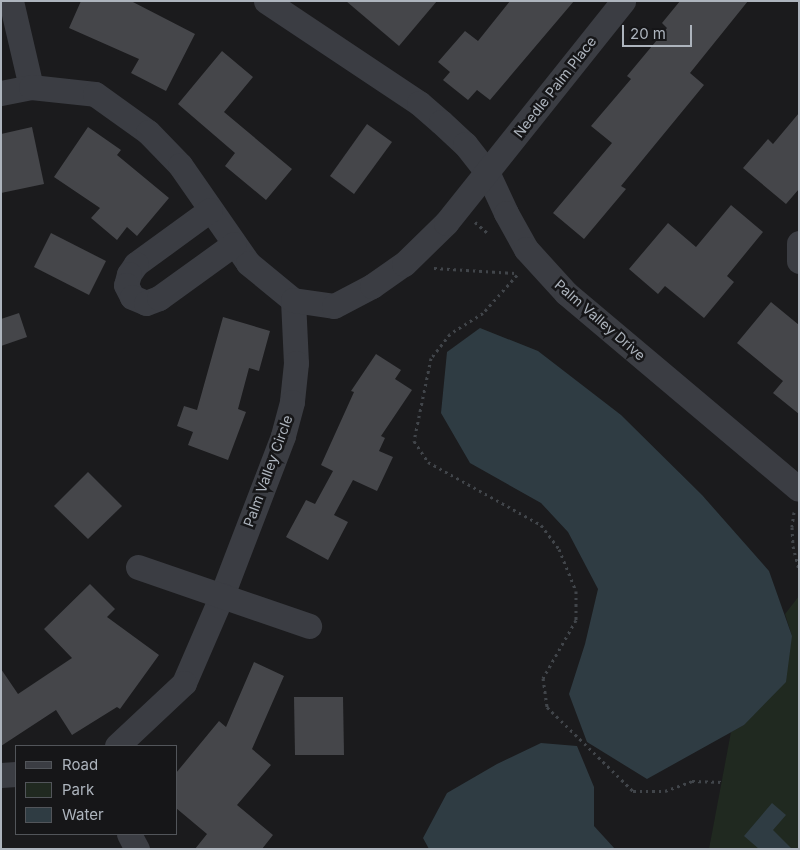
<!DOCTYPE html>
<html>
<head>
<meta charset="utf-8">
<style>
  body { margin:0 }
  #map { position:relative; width:800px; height:850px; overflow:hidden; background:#1b1b1d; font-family:Inter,sans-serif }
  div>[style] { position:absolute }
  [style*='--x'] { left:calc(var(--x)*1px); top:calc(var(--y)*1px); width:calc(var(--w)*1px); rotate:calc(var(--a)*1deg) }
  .green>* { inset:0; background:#202920 }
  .water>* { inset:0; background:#2f3c43 }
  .building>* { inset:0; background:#45464a }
  .path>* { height:3px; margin-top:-1.5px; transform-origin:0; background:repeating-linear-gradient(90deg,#41454a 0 2.5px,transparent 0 6.5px) }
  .street>* { height:25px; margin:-12.5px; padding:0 12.5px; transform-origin:12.5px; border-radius:12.5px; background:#3b3d43 }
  span { translate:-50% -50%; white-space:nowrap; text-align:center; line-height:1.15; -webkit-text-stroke:5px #161618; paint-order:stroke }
  .street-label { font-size:14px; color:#adb4bd }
  .frame { position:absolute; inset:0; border:2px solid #adb4bd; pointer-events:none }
  .legend { position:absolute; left:15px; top:745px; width:162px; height:90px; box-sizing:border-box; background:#161618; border:1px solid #52555a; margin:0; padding:6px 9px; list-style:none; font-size:15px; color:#adb4bd }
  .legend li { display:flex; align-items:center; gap:10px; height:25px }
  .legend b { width:25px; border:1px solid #52555a }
  .scale { position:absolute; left:622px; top:25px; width:70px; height:22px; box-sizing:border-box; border:2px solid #adb4bd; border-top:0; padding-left:6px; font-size:15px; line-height:18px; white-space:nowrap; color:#adb4bd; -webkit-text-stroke:4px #161618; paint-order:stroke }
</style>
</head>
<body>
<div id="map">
  <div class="green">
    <i style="clip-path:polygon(799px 596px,799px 849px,709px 849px,731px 732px,744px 725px,792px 636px,785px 614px)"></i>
  </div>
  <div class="water">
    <i style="clip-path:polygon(480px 328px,538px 351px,621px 415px,702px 495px,769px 571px,792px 636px,786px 682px,744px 725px,647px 779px,587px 742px,569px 694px,585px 644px,598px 589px,568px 532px,541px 503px,470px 463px,441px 413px,447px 352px)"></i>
    <i style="clip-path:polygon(541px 743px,577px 746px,594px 787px,594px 826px,615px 849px,429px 849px,423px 838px,447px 793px,497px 764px)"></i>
    <i style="clip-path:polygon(772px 803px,786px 815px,773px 830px,792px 849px,759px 849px,744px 836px)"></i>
  </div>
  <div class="building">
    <i style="clip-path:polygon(81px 1px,131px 1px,195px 34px,166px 91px,131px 73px,139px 59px,69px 28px)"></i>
    <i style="clip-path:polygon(346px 1px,437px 1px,399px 46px)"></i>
    <i style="clip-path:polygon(510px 1px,574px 1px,490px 100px,477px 90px,468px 100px,443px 80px,450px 72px,438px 62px,465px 31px,478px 41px)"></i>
    <i style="clip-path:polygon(680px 1px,748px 1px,690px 73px,704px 85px,621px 186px,626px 189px,584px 239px,553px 213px,612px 143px,591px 126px,631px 79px,627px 76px,667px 28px,662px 23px)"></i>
    <i style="clip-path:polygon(222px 51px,253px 77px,224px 112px,292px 169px,266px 200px,225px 166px,235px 153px,178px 104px)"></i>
    <i style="clip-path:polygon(799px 113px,799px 189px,786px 204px,743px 168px,768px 139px,773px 144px)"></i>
    <i style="clip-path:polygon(367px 124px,392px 142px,354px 194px,330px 176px)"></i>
    <i style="clip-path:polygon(32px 127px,44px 184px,1px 193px,1px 134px)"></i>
    <i style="clip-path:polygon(88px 127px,121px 150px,117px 155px,169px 198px,137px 236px,127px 227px,117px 240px,91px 218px,100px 208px,54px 177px)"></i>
    <i style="clip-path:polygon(731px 205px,763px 232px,727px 276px,734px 282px,704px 318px,665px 286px,658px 294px,629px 269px,668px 223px,696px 247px)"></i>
    <i style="clip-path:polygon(51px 233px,106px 261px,89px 295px,34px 267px)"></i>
    <i style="clip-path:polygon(771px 302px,799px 325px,799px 414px,773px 393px,783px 381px,737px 343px)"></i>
    <i style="clip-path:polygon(19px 313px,27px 337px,1px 346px,1px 319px)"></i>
    <i style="clip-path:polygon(223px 317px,270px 331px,259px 371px,249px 368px,238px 409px,246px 412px,228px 460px,188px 445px,193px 432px,177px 426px,184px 406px,197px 410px)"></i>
    <i style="clip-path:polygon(376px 354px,401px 370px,395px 379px,412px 390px,381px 436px,385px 438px,379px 451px,393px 457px,377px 491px,353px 480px,334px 515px,348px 522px,328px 560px,286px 537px,306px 500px,315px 504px,333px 471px,321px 465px,354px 392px,351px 391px)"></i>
    <i style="clip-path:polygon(88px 472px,122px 506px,88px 539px,54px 506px)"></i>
    <i style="clip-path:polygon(90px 584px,115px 609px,107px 617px,159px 655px,120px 709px,117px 707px,72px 735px,56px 710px,1px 746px,1px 669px,18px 694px,72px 658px,44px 629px)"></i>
    <i style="clip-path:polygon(254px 662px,284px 676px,252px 749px,271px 765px,237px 805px,273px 835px,262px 849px,195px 849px,207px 834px,176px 808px,176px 773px,219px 721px,226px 727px)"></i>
    <i style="clip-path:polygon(294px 697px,343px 697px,344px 755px,295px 755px)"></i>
  </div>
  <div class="path">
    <i style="--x:475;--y:222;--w:18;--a:41"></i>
    <i style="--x:434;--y:268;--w:81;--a:3.5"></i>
    <i style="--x:517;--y:275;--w:51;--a:131.8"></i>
    <i style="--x:483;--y:313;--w:39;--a:148"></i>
    <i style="--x:450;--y:334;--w:31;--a:128"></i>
    <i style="--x:431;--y:358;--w:85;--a:101.6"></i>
    <i style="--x:414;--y:441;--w:25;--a:56"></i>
    <i style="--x:428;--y:462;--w:129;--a:29.1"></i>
    <i style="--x:541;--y:525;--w:30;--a:53"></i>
    <i style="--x:559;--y:549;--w:45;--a:68"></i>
    <i style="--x:576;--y:591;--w:29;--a:90"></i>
    <i style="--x:576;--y:620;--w:67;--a:119.6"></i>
    <i style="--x:543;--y:678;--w:29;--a:82"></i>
    <i style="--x:547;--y:707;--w:120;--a:44.3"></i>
    <i style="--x:633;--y:791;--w:32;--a:0"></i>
    <i style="--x:665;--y:791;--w:29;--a:-20"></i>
    <i style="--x:692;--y:781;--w:31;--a:2"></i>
    <i style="--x:794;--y:512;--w:15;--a:98"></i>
    <i style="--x:792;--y:527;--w:19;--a:87"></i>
    <i style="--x:793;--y:546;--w:25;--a:76"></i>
  </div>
  <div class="street">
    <i style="--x:11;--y:1;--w:88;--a:76.9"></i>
    <i style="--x:266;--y:1;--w:184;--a:33.7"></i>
    <i style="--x:419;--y:103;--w:29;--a:41"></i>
    <i style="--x:441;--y:122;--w:33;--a:43"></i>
    <i style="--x:465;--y:144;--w:36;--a:52"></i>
    <i style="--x:487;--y:172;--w:45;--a:65.1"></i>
    <i style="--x:506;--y:213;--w:41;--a:60.9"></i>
    <i style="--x:526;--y:249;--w:59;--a:47.7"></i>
    <i style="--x:566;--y:293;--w:304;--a:40.1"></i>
    <i style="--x:1;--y:93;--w:31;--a:-11"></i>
    <i style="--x:31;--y:87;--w:64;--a:6.2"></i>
    <i style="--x:95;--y:94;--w:65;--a:35.6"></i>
    <i style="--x:148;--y:132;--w:46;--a:45.9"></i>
    <i style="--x:180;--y:165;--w:119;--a:55.2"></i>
    <i style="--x:248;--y:263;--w:58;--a:39.4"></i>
    <i style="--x:293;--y:300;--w:63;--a:87.3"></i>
    <i style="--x:296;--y:363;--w:39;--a:96"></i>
    <i style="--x:292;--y:402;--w:35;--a:105"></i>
    <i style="--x:283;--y:436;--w:170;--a:111"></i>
    <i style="--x:222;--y:595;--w:96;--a:113.4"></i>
    <i style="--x:184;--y:683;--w:92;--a:136.8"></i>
    <i style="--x:210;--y:210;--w:92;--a:143.9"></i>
    <i style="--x:136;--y:264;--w:12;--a:125"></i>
    <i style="--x:129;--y:274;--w:11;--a:105"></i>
    <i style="--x:126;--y:285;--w:13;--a:63"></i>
    <i style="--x:132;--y:297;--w:15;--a:23"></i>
    <i style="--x:146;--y:303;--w:14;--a:-21"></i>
    <i style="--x:159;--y:298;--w:92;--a:-35.8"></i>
    <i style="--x:799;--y:243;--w:18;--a:90"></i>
    <i style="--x:293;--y:300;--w:41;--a:8.3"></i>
    <i style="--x:334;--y:306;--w:43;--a:-27.8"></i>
    <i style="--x:372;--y:286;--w:39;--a:-35"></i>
    <i style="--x:404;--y:264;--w:59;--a:-44.3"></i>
    <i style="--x:446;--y:223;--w:284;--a:-51.4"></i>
    <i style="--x:138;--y:567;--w:181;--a:19"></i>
    <i style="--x:1;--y:775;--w:15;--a:-4"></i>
    <i style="--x:129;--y:834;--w:17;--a:62"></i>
  </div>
  <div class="street-label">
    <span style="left:555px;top:87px;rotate:-52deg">Needle Palm Place</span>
    <span style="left:600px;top:320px;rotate:41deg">Palm Valley Drive</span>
    <span style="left:268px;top:471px;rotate:-70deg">Palm Valley Circle</span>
  </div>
  <div class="frame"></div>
  <ul class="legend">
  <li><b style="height:6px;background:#3b3d43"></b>Road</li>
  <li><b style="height:14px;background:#202920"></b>Park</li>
  <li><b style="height:14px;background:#2f3c43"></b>Water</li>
  </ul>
  <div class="scale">20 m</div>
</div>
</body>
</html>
